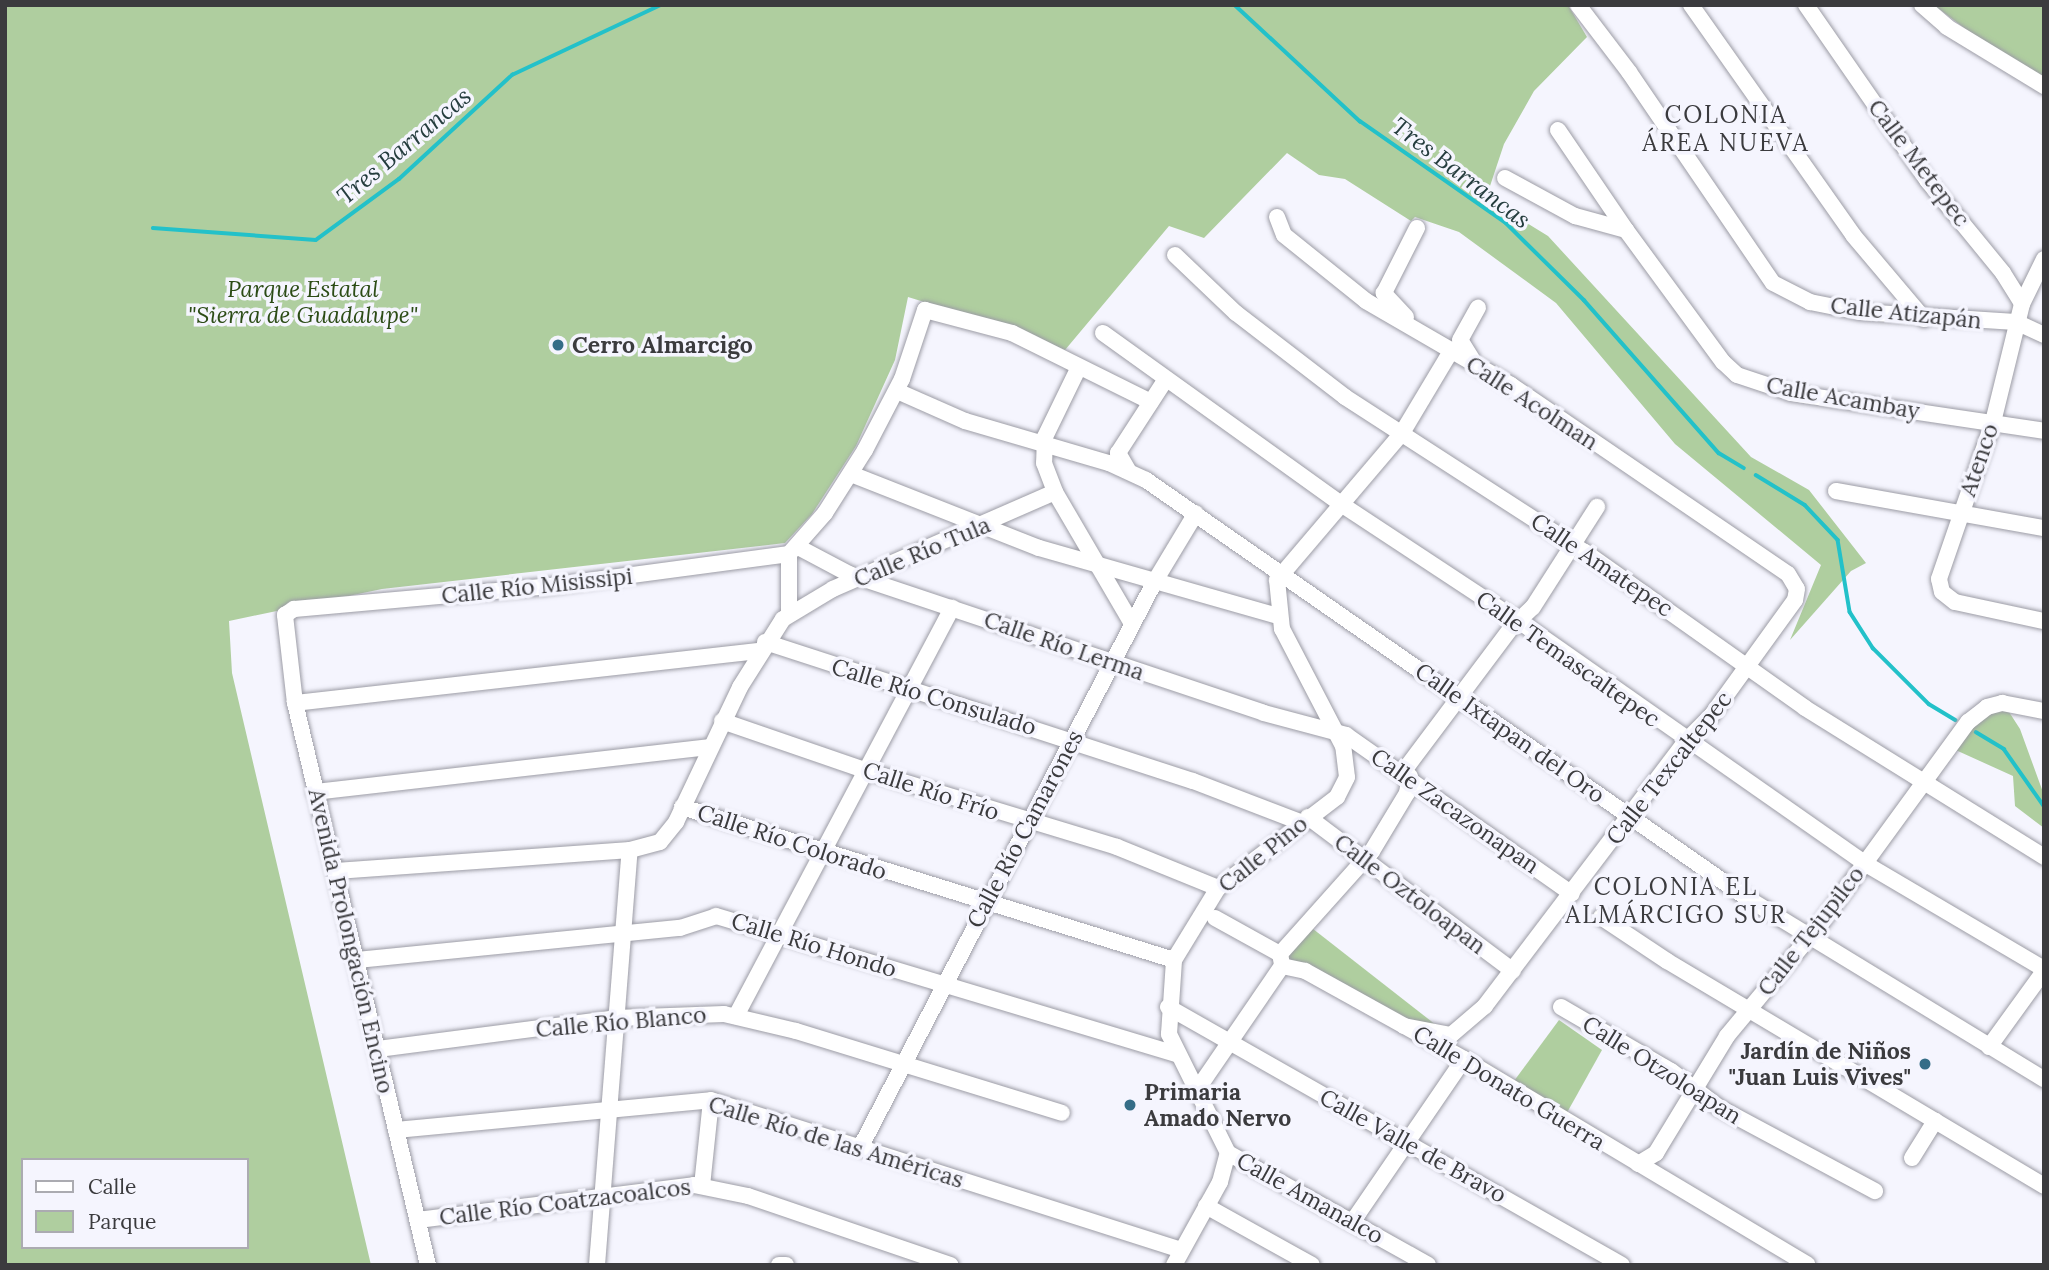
<!DOCTYPE html>
<html>
<head>
<meta charset="utf-8">
<style>
  body { margin:0 }
  #map { position:relative; width:2049px; height:1270px; overflow:hidden; background:#f5f5fe; font-family:Lora,serif }
  div>[style] { position:absolute }
  [style*='--x'] { left:calc(var(--x)*1px); top:calc(var(--y)*1px); width:calc(var(--w)*1px); rotate:calc(var(--a)*1deg) }
  .green>* { inset:0; background:#afce9f }
  .stream>* { height:3.5px; margin:-1.75px; padding:0 1.75px; transform-origin:1.75px; border-radius:1.75px; background:#23c1c9 }
  .roads { filter:drop-shadow(0 0 2px #9c9ca5) drop-shadow(0 0 2px #9c9ca5) }
  .minor>* { height:16px; margin:-8px; padding:0 8px; transform-origin:8px; border-radius:8px; background:#fff }
  .dots>* { width:19px; height:19px; translate:-50% -50%; box-sizing:border-box; border:4px solid #f5f5fe; border-radius:50% }
  span { translate:-50% -50%; white-space:nowrap; text-align:center; line-height:1.15; -webkit-text-stroke:7px #f5f5fe; paint-order:stroke }
  .street-label { font-size:23px; color:#3b3b3e }
  .park-label { font-size:23px; color:#2c4c16; font-style:italic }
  .poi-label { font-size:23px; color:#3b3b3e; font-weight:700 }
  .left { translate:0 -50%; text-align:left }
  .right { translate:-100% -50%; text-align:right }
  .neighbourhood-label { font-size:24px; color:#3b3b3e; letter-spacing:2px }
  .water-label { font-size:24px; color:#253d3e; font-style:italic }
  .frame { position:absolute; inset:0; border:7px solid #3b3b3e; pointer-events:none }
  .legend { position:absolute; left:21px; top:1158px; width:228px; height:91px; box-sizing:border-box; background:#f5f5fe; border:2px solid #ababb1; margin:0; padding:9px 12px; list-style:none; font-size:21px; color:#3b3b3e }
  .legend li { display:flex; align-items:center; gap:14px; height:35px }
  .legend b { width:35px; border:2px solid #ababb1 }
</style>
</head>
<body>
<div id="map">
  <div class="green">
    <i style="clip-path:polygon(evenodd,5px 5px,1568px 5px,1587px 37px,1534px 91px,1504px 144px,1486px 198px,1548px 236px,1751px 457px,1809px 490px,1866px 563px,1851px 571px,1790px 640px,1821px 565px,1675px 444px,1556px 303px,1459px 232px,1415px 217px,1411px 221px,1345px 179px,1319px 175px,1287px 153px,1204px 238px,1169px 226px,1065px 350px,1029px 334px,908px 297px,895px 360px,856px 446px,812px 514px,785px 543px,382px 589px,229px 621px,232px 673px,371px 1265px,5px 1265px,5px 5px,23px 1160px,247px 1160px,247px 1247px,23px 1247px,23px 1160px)"></i>
    <i style="clip-path:polygon(1934px 5px,2044px 5px,2044px 79px,1993px 50px)"></i>
    <i style="clip-path:polygon(2002px 701px,2020px 729px,2044px 795px,2044px 828px,2015px 806px,2013px 776px,1949px 747px)"></i>
    <i style="clip-path:polygon(1308px 925px,1436px 1025px,1393px 1018px,1274px 956px)"></i>
    <i style="clip-path:polygon(1559px 1020px,1602px 1050px,1564px 1118px,1514px 1081px)"></i>
  </div>
  <div class="stream">
    <i style="--x:1235;--y:5;--w:171;--a:42.9"></i>
    <i style="--x:1360;--y:121;--w:178;--a:34.9"></i>
    <i style="--x:1506;--y:223;--w:110;--a:44.6"></i>
    <i style="--x:1584;--y:300;--w:204;--a:48.6"></i>
    <i style="--x:1719;--y:453;--w:29;--a:31"></i>
    <i style="--x:153;--y:228;--w:163;--a:4.2"></i>
    <i style="--x:316;--y:240;--w:103;--a:-36.3"></i>
    <i style="--x:399;--y:179;--w:154;--a:-42.6"></i>
    <i style="--x:512;--y:75;--w:165;--a:-25.2"></i>
    <i style="--x:1756;--y:475;--w:57;--a:31.5"></i>
    <i style="--x:1805;--y:505;--w:48;--a:46.7"></i>
    <i style="--x:1838;--y:540;--w:73;--a:80.5"></i>
    <i style="--x:1850;--y:612;--w:43;--a:57.4"></i>
    <i style="--x:1873;--y:648;--w:79;--a:45"></i>
    <i style="--x:1929;--y:704;--w:31;--a:31"></i>
    <i style="--x:1976;--y:732;--w:33;--a:31"></i>
    <i style="--x:2004;--y:749;--w:70;--a:54.9"></i>
  </div>
  <div class="roads">
    <div class="minor">
      <i style="--x:1578;--y:5;--w:84;--a:52.7"></i>
      <i style="--x:1629;--y:72;--w:255;--a:55.7"></i>
      <i style="--x:1773;--y:283;--w:42;--a:27.2"></i>
      <i style="--x:1810;--y:302;--w:51;--a:11.3"></i>
      <i style="--x:1860;--y:312;--w:156;--a:3.7"></i>
      <i style="--x:2016;--y:322;--w:31;--a:25"></i>
      <i style="--x:1691;--y:5;--w:281;--a:54.8"></i>
      <i style="--x:1853;--y:235;--w:110;--a:49.8"></i>
      <i style="--x:1806;--y:5;--w:213;--a:55.3"></i>
      <i style="--x:1927;--y:180;--w:120;--a:50.7"></i>
      <i style="--x:2003;--y:273;--w:36;--a:58"></i>
      <i style="--x:2022;--y:304;--w:122;--a:103.8"></i>
      <i style="--x:1993;--y:422;--w:166;--a:109"></i>
      <i style="--x:1939;--y:579;--w:13;--a:77"></i>
      <i style="--x:1942;--y:592;--w:16;--a:38"></i>
      <i style="--x:1955;--y:602;--w:91;--a:12.1"></i>
      <i style="--x:1922;--y:5;--w:33;--a:41"></i>
      <i style="--x:1947;--y:27;--w:114;--a:31.3"></i>
      <i style="--x:1558;--y:130;--w:121;--a:55.8"></i>
      <i style="--x:1626;--y:230;--w:164;--a:53.7"></i>
      <i style="--x:1723;--y:362;--w:19;--a:43"></i>
      <i style="--x:1737;--y:375;--w:57;--a:18.4"></i>
      <i style="--x:1791;--y:393;--w:256;--a:8.5"></i>
      <i style="--x:1505;--y:178;--w:80;--a:28.5"></i>
      <i style="--x:1575;--y:216;--w:53;--a:15.4"></i>
      <i style="--x:1277;--y:217;--w:19;--a:69"></i>
      <i style="--x:1284;--y:235;--w:105;--a:38.8"></i>
      <i style="--x:1366;--y:301;--w:168;--a:30.1"></i>
      <i style="--x:1511;--y:385;--w:335;--a:34.3"></i>
      <i style="--x:1788;--y:574;--w:17;--a:59"></i>
      <i style="--x:1797;--y:589;--w:11;--a:100"></i>
      <i style="--x:1795;--y:600;--w:143;--a:125.9"></i>
      <i style="--x:1711;--y:716;--w:35;--a:135"></i>
      <i style="--x:1686;--y:741;--w:333;--a:127.2"></i>
      <i style="--x:1485;--y:1006;--w:45;--a:139.5"></i>
      <i style="--x:1451;--y:1035;--w:48;--a:-169.2"></i>
      <i style="--x:1175;--y:255;--w:84;--a:43.6"></i>
      <i style="--x:1236;--y:313;--w:138;--a:37.6"></i>
      <i style="--x:1345;--y:397;--w:286;--a:32.9"></i>
      <i style="--x:1585;--y:552;--w:270;--a:35.3"></i>
      <i style="--x:1805;--y:708;--w:282;--a:31.9"></i>
      <i style="--x:2022;--y:304;--w:50;--a:-63.9"></i>
      <i style="--x:1406;--y:317;--w:33;--a:-133"></i>
      <i style="--x:1384;--y:293;--w:73;--a:-63.1"></i>
      <i style="--x:1103;--y:333;--w:297;--a:35.7"></i>
      <i style="--x:1344;--y:506;--w:222;--a:33.4"></i>
      <i style="--x:1529;--y:628;--w:409;--a:35"></i>
      <i style="--x:1864;--y:863;--w:209;--a:30.5"></i>
      <i style="--x:1472;--y:359;--w:22;--a:-122"></i>
      <i style="--x:1460;--y:340;--w:37;--a:-61"></i>
      <i style="--x:1078;--y:369;--w:76;--a:115.9"></i>
      <i style="--x:1045;--y:437;--w:26;--a:92"></i>
      <i style="--x:1044;--y:463;--w:31;--a:69"></i>
      <i style="--x:1055;--y:492;--w:153;--a:59.7"></i>
      <i style="--x:897;--y:391;--w:74;--a:23.8"></i>
      <i style="--x:965;--y:421;--w:150;--a:16.3"></i>
      <i style="--x:1109;--y:463;--w:41;--a:24.7"></i>
      <i style="--x:1146;--y:480;--w:732;--a:34.82"></i>
      <i style="--x:1747;--y:898;--w:348;--a:31.4"></i>
      <i style="--x:1128;--y:470;--w:20;--a:-120"></i>
      <i style="--x:1118;--y:453;--w:88;--a:-57"></i>
      <i style="--x:851;--y:474;--w:202;--a:21.5"></i>
      <i style="--x:1039;--y:548;--w:248;--a:15.9"></i>
      <i style="--x:1836;--y:491;--w:211;--a:10.1"></i>
      <i style="--x:798;--y:547;--w:58;--a:27.9"></i>
      <i style="--x:849;--y:574;--w:438;--a:18.5"></i>
      <i style="--x:1264;--y:713;--w:85;--a:15"></i>
      <i style="--x:1346;--y:735;--w:276;--a:35.1"></i>
      <i style="--x:789;--y:613;--w:59;--a:-90"></i>
      <i style="--x:765;--y:642;--w:450;--a:18"></i>
      <i style="--x:1193;--y:781;--w:115;--a:21"></i>
      <i style="--x:295;--y:703;--w:467;--a:-6.4"></i>
      <i style="--x:722;--y:721;--w:153;--a:19"></i>
      <i style="--x:867;--y:771;--w:261;--a:16.9"></i>
      <i style="--x:1117;--y:847;--w:109;--a:22.1"></i>
      <i style="--x:1403;--y:772;--w:180;--a:-53.1"></i>
      <i style="--x:1511;--y:628;--w:30;--a:-44"></i>
      <i style="--x:1533;--y:607;--w:119;--a:-57.4"></i>
      <i style="--x:315;--y:792;--w:397;--a:-6.5"></i>
      <i style="--x:682;--y:807;--w:515;--a:17.27"></i>
      <i style="--x:1308;--y:817;--w:256;--a:36.9"></i>
      <i style="--x:336;--y:871;--w:295;--a:-4.1"></i>
      <i style="--x:630;--y:850;--w:31;--a:-15"></i>
      <i style="--x:660;--y:842;--w:26;--a:-51"></i>
      <i style="--x:676;--y:822;--w:149;--a:-64.6"></i>
      <i style="--x:740;--y:687;--w:80;--a:-57.7"></i>
      <i style="--x:783;--y:619;--w:58;--a:-31"></i>
      <i style="--x:833;--y:589;--w:242;--a:-23.6"></i>
      <i style="--x:1601;--y:917;--w:79;--a:33.7"></i>
      <i style="--x:1667;--y:961;--w:439;--a:30.8"></i>
      <i style="--x:1215;--y:918;--w:74;--a:29"></i>
      <i style="--x:1280;--y:954;--w:10;--a:79"></i>
      <i style="--x:1280;--y:954;--w:138;--a:-48.2"></i>
      <i style="--x:1372;--y:851;--w:68;--a:-58.9"></i>
      <i style="--x:1407;--y:793;--w:17;--a:-80"></i>
      <i style="--x:357;--y:960;--w:325;--a:-5.7"></i>
      <i style="--x:680;--y:928;--w:38;--a:-18"></i>
      <i style="--x:716;--y:916;--w:482;--a:16.7"></i>
      <i style="--x:1282;--y:966;--w:24;--a:12"></i>
      <i style="--x:1305;--y:971;--w:182;--a:29"></i>
      <i style="--x:1464;--y:1059;--w:400;--a:30.9"></i>
      <i style="--x:1168;--y:1007;--w:522;--a:29.61"></i>
      <i style="--x:1561;--y:1007;--w:127;--a:30.2"></i>
      <i style="--x:1671;--y:1071;--w:61;--a:37.1"></i>
      <i style="--x:1720;--y:1108;--w:176;--a:28.2"></i>
      <i style="--x:736;--y:1016;--w:462;--a:-62.1"></i>
      <i style="--x:1989;--y:1047;--w:94;--a:-54.1"></i>
      <i style="--x:378;--y:1049;--w:240;--a:-7.4"></i>
      <i style="--x:616;--y:1018;--w:108;--a:-2.1"></i>
      <i style="--x:724;--y:1014;--w:74;--a:13.3"></i>
      <i style="--x:796;--y:1031;--w:278;--a:17.1"></i>
      <i style="--x:1197;--y:1090;--w:150;--a:-55.6"></i>
      <i style="--x:396;--y:1130;--w:316;--a:-5.4"></i>
      <i style="--x:711;--y:1100;--w:494;--a:17.7"></i>
      <i style="--x:860;--y:1148;--w:639;--a:-62.51"></i>
      <i style="--x:1155;--y:581;--w:79;--a:-58.9"></i>
      <i style="--x:1228;--y:1153;--w:229;--a:29.2"></i>
      <i style="--x:1912;--y:1158;--w:44;--a:-58.1"></i>
      <i style="--x:1638;--y:1164;--w:21;--a:-31"></i>
      <i style="--x:1656;--y:1153;--w:137;--a:-58.7"></i>
      <i style="--x:1727;--y:1036;--w:148;--a:-50.2"></i>
      <i style="--x:1822;--y:922;--w:248;--a:-53.9"></i>
      <i style="--x:1968;--y:722;--w:24;--a:-38"></i>
      <i style="--x:1987;--y:707;--w:16;--a:-15"></i>
      <i style="--x:2002;--y:703;--w:43;--a:10.8"></i>
      <i style="--x:702;--y:1186;--w:86;--a:-84"></i>
      <i style="--x:1206;--y:1206;--w:121;--a:29.1"></i>
      <i style="--x:418;--y:1220;--w:278;--a:-7.2"></i>
      <i style="--x:694;--y:1185;--w:55;--a:11.5"></i>
      <i style="--x:748;--y:1196;--w:214;--a:18.8"></i>
      <i style="--x:1353;--y:1221;--w:196;--a:-55.6"></i>
      <i style="--x:428;--y:1265;--w:578;--a:-103.31"></i>
      <i style="--x:295;--y:703;--w:89;--a:-96.5"></i>
      <i style="--x:285;--y:615;--w:11;--a:-34"></i>
      <i style="--x:294;--y:609;--w:249;--a:-5.1"></i>
      <i style="--x:542;--y:587;--w:249;--a:-7.6"></i>
      <i style="--x:789;--y:554;--w:55;--a:-48.7"></i>
      <i style="--x:825;--y:513;--w:75;--a:-57.6"></i>
      <i style="--x:865;--y:450;--w:80;--a:-62.5"></i>
      <i style="--x:902;--y:379;--w:73;--a:-71.6"></i>
      <i style="--x:925;--y:310;--w:90;--a:14.8"></i>
      <i style="--x:1012;--y:333;--w:155;--a:26.4"></i>
      <i style="--x:597;--y:1265;--w:416;--a:-85.5"></i>
      <i style="--x:779;--y:1265;--w:7;--a:0"></i>
      <i style="--x:1174;--y:1265;--w:95;--a:-61"></i>
      <i style="--x:1220;--y:1182;--w:30;--a:-75"></i>
      <i style="--x:1228;--y:1153;--w:133;--a:-116.4"></i>
      <i style="--x:1169;--y:1034;--w:74;--a:-86.1"></i>
      <i style="--x:1174;--y:960;--w:84;--a:-58.6"></i>
      <i style="--x:1218;--y:888;--w:150;--a:-37.4"></i>
      <i style="--x:1337;--y:797;--w:22;--a:-63"></i>
      <i style="--x:1347;--y:777;--w:31;--a:-97"></i>
      <i style="--x:1343;--y:746;--w:132;--a:-117.5"></i>
      <i style="--x:1282;--y:629;--w:49;--a:-95.8"></i>
      <i style="--x:1277;--y:580;--w:193;--a:-49.6"></i>
      <i style="--x:1402;--y:433;--w:96;--a:-59.1"></i>
    </div>
  </div>
  <div class="dots">
    <i style="left:558px;top:345px;background:#356d87"></i>
    <i style="left:1925px;top:1064px;background:#356d87"></i>
    <i style="left:1130px;top:1105px;background:#356d87"></i>
  </div>
  <div class="street-label">
    <span style="left:1919px;top:163px;rotate:53deg">Calle Metepec</span>
    <span style="left:1906px;top:313px;rotate:6deg">Calle Atizapán</span>
    <span style="left:1843px;top:398px;rotate:10deg">Calle Acambay</span>
    <span style="left:1532px;top:403px;rotate:33deg">Calle Acolman</span>
    <span style="left:1979px;top:460px;rotate:-71deg">Atenco</span>
    <span style="left:922px;top:552px;rotate:-23deg">Calle Río Tula</span>
    <span style="left:1602px;top:565px;rotate:34deg">Calle Amatepec</span>
    <span style="left:537px;top:586px;rotate:-6deg">Calle Río Misissipi</span>
    <span style="left:1064px;top:646px;rotate:19deg">Calle Río Lerma</span>
    <span style="left:1568px;top:659px;rotate:35deg">Calle Temascaltepec</span>
    <span style="left:934px;top:697px;rotate:17deg">Calle Río Consulado</span>
    <span style="left:1510px;top:733px;rotate:35deg">Calle Ixtapan del Oro</span>
    <span style="left:1669px;top:768px;rotate:-52deg">Calle Texcaltepec</span>
    <span style="left:931px;top:791px;rotate:18deg">Calle Río Frío</span>
    <span style="left:1455px;top:811px;rotate:35deg">Calle Zacazonapan</span>
    <span style="left:1025px;top:829px;rotate:-62deg">Calle Río Camarones</span>
    <span style="left:792px;top:842px;rotate:18deg">Calle Río Colorado</span>
    <span style="left:1263px;top:854px;rotate:-39deg">Calle Pino</span>
    <span style="left:1410px;top:894px;rotate:37deg">Calle Oztoloapan</span>
    <span style="left:1811px;top:931px;rotate:-52deg">Calle Tejupilco</span>
    <span style="left:351px;top:941px;rotate:77deg">Avenida Prolongación Encino</span>
    <span style="left:814px;top:945px;rotate:17deg">Calle Río Hondo</span>
    <span style="left:621px;top:1022px;rotate:-5deg">Calle Río Blanco</span>
    <span style="left:1662px;top:1070px;rotate:32deg">Calle Otzoloapan</span>
    <span style="left:1509px;top:1088px;rotate:31deg">Calle Donato Guerra</span>
    <span style="left:836px;top:1142px;rotate:17deg">Calle Río de las Américas</span>
    <span style="left:1413px;top:1146px;rotate:29deg">Calle Valle de Bravo</span>
    <span style="left:1310px;top:1198px;rotate:29deg">Calle Amanalco</span>
    <span style="left:565px;top:1202px;rotate:-7deg">Calle Río Coatzacoalcos</span>
  </div>
  <div class="park-label">
    <span style="left:303px;top:302px">Parque Estatal<br>"Sierra de Guadalupe"</span>
  </div>
  <div class="poi-label">
    <span class="left" style="left:572px;top:345px">Cerro Almarcigo</span>
    <span class="right" style="left:1911px;top:1064px">Jardín de Niños<br>"Juan Luis Vives"</span>
    <span class="left" style="left:1144px;top:1105px">Primaria<br>Amado Nervo</span>
  </div>
  <div class="neighbourhood-label">
    <span style="left:1726px;top:129px">COLONIA<br>ÁREA NUEVA</span>
    <span style="left:1676px;top:901px">COLONIA EL<br>ALMÁRCIGO SUR</span>
  </div>
  <div class="water-label">
    <span style="left:404px;top:146px;rotate:-40deg">Tres Barrancas</span>
    <span style="left:1461px;top:173px;rotate:37deg">Tres Barrancas</span>
  </div>
  <div class="frame"></div>
  <ul class="legend">
  <li><b style="height:9px;background:#fff"></b>Calle</li>
  <li><b style="height:19px;background:#afce9f"></b>Parque</li>
  </ul>
</div>
</body>
</html>
